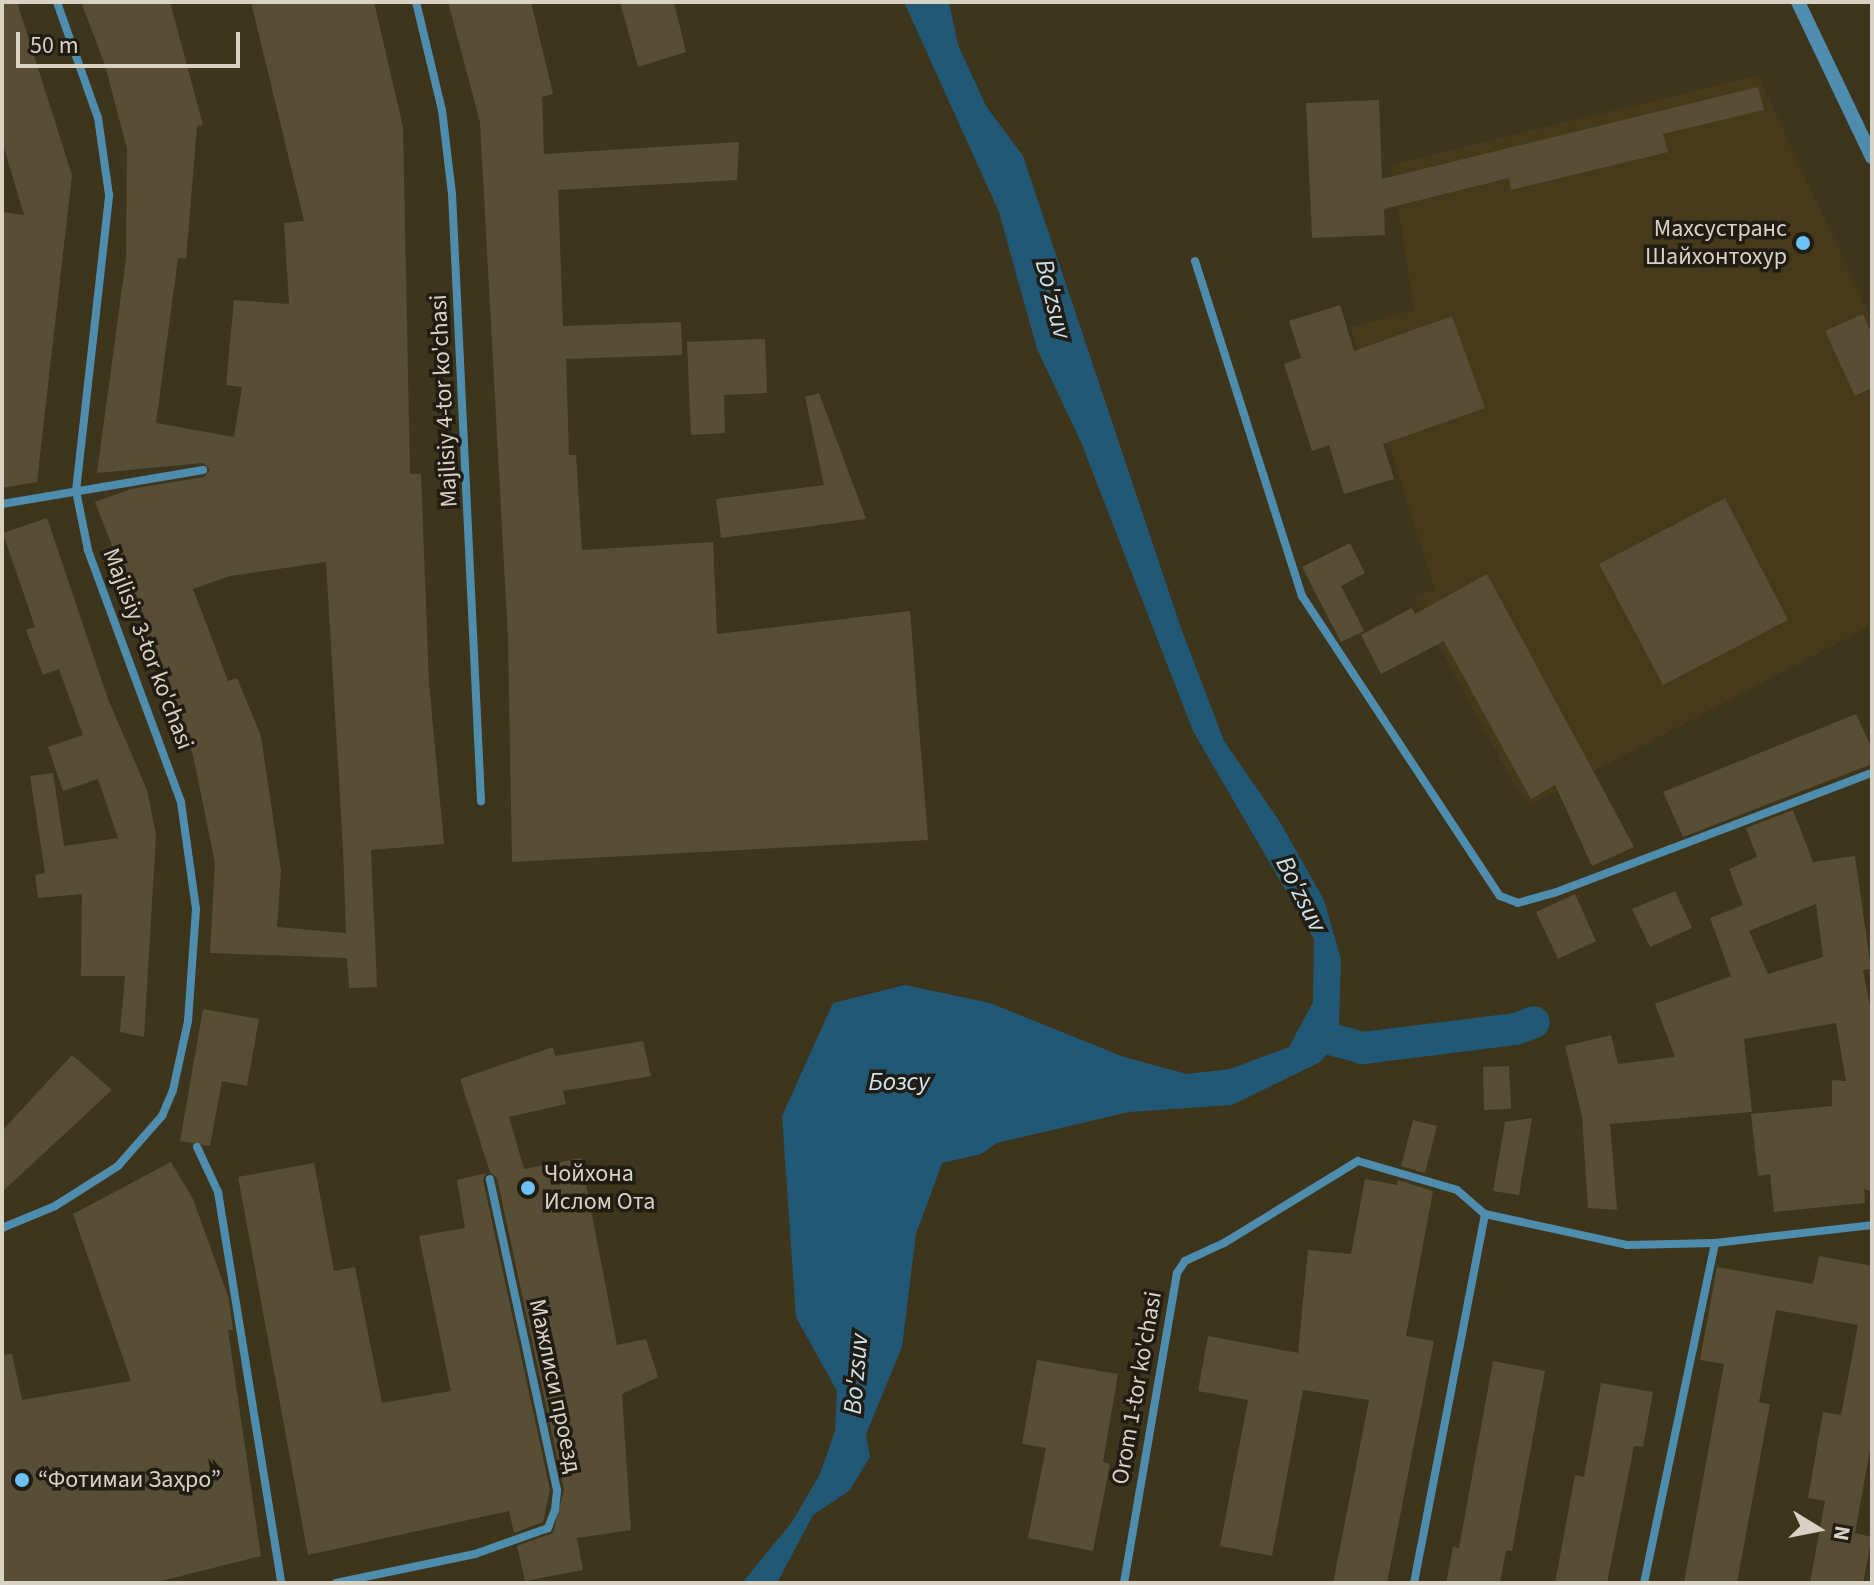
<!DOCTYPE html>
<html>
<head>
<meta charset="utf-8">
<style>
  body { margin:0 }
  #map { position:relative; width:1874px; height:1585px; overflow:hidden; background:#3e351d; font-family:"Source Sans 3",sans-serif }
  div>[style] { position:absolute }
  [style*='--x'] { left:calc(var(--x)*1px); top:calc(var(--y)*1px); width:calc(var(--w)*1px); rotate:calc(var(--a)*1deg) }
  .built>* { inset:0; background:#463a1b }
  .water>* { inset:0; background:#215875 }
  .canal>* { height:32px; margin:-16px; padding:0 16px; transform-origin:16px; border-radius:16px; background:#215875 }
  .building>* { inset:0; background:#574e35 }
  .minor>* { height:8px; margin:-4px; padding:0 4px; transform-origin:4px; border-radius:4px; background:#4f8daf }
  .tertiary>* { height:14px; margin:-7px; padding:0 7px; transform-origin:7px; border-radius:7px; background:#4f8daf }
  .dots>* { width:22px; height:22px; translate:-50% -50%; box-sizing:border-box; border:4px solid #211d13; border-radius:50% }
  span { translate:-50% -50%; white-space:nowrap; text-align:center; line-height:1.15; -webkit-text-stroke:7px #211d13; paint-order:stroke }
  .poi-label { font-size:24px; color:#d7d2c4 }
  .right { translate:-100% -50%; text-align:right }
  .left { translate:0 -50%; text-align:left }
  .street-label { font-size:24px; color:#d7d2c4 }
  .water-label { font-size:26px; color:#cbe2f0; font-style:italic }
  .frame { position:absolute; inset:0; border:4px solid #d7d2c4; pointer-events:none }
  .north { position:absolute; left:1778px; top:1489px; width:80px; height:80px; -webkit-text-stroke:6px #211d13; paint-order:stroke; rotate:100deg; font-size:22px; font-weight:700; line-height:32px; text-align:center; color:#d7d2c4 }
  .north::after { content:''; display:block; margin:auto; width:28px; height:36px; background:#d7d2c4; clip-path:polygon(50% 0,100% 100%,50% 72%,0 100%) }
  .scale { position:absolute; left:16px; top:32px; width:224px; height:36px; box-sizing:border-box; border:4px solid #d7d2c4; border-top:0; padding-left:10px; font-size:24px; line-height:28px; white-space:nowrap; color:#d7d2c4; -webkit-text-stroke:6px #211d13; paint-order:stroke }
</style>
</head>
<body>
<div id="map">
  <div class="built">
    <i style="clip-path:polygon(1758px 75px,1872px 320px,1872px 625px,1530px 805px,1513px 783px,1413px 598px,1435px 589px,1350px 327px,1414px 310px,1391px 165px)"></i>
  </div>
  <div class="water">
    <i style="clip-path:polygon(904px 2px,949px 2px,958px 45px,986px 106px,1023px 156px,1181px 628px,1224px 741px,1280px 822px,1324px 900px,1341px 960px,1339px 1022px,1335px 1046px,1320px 1062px,1232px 1105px,1129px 1112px,997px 1143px,981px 1154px,942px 1163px,916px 1234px,902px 1347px,866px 1434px,870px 1457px,849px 1491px,813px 1515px,777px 1583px,742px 1583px,792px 1522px,820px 1474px,835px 1431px,837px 1391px,796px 1317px,782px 1116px,833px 1003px,905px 985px,990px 1003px,1124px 1057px,1187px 1074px,1230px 1069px,1289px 1047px,1313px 1002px,1314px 939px,1193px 731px,1081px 442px,1037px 349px,999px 212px)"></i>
  </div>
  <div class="canal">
    <i style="--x:1323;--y:1037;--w:41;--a:15.4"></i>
    <i style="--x:1363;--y:1048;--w:154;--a:-7.1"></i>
    <i style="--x:1516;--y:1029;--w:19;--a:-21"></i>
  </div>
  <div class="building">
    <i style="clip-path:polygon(2px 2px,17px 2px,72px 175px,37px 482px,2px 488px,2px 212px,24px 215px,2px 141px)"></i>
    <i style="clip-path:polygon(evenodd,81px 2px,170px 2px,203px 125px,197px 126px,186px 259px,178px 258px,156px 423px,234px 437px,242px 387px,226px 385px,234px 300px,289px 304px,284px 223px,304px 221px,251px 2px,374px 2px,403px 127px,410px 474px,421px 474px,429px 683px,444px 844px,371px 850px,377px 987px,349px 988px,347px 958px,210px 953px,215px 863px,193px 755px,95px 502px,131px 489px,204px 477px,210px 470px,203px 463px,97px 473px,126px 258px,127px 149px,105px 65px,81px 2px,326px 562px,343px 847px,346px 933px,277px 927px,281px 871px,261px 736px,237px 678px,228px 681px,193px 589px,230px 576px,326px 562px)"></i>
    <i style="clip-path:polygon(448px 2px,531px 2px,553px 94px,542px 97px,544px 154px,739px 142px,737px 180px,558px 190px,563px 326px,681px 322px,682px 355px,566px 359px,569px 455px,576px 455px,582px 550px,713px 542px,717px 634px,910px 611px,928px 840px,512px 862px,508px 638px,480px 122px)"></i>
    <i style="clip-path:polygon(620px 2px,674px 2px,686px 52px,638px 67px)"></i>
    <i style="clip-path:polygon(1758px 87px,1764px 110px,1663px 134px,1668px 152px,1511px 190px,1509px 178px,1384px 209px,1385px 235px,1312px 238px,1306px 103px,1379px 100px,1382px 179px)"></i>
    <i style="clip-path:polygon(1340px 305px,1354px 351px,1452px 316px,1485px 408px,1383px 444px,1394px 479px,1344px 494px,1329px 445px,1312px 451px,1284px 364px,1301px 358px,1289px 321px)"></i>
    <i style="clip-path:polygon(1863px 314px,1872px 335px,1872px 388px,1855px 396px,1825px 331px)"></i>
    <i style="clip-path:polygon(765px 339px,767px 393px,724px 395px,725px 433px,691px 435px,687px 342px)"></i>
    <i style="clip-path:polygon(819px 393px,866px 519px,721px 538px,716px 499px,824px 485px,805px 397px)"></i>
    <i style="clip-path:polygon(1725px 498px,1788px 620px,1663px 685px,1599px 564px)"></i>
    <i style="clip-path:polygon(47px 518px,108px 699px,147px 790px,156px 835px,144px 1037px,120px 1032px,125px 976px,81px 976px,82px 894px,38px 898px,35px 875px,45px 873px,30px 776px,53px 773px,64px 846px,118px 838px,98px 779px,63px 791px,48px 747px,83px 735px,59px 669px,43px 675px,26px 630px,35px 627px,3px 533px)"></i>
    <i style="clip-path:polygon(1350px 543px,1365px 573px,1341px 586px,1364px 631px,1341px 642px,1302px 567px)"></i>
    <i style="clip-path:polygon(1487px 574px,1634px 847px,1592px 866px,1555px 785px,1531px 799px,1444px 641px,1381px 674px,1361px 635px,1412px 608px,1415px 614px)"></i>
    <i style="clip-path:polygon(1856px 714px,1872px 749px,1872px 764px,1683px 837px,1663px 792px)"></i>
    <i style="clip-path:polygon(evenodd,1793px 810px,1813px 862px,1855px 856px,1871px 969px,1863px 970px,1872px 1017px,1872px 1191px,1864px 1189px,1865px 1203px,1774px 1212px,1770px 1174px,1758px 1176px,1751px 1114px,1832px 1106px,1832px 1080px,1846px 1081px,1836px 1023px,1744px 1039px,1752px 1112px,1610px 1124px,1617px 1210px,1588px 1208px,1582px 1116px,1565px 1046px,1611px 1035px,1618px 1064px,1675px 1057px,1655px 1004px,1731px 976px,1710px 918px,1743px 905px,1729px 869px,1757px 857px,1746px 828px,1793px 810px,1816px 904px,1823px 957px,1768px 974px,1749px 931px,1816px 904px)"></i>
    <i style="clip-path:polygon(1675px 891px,1692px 928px,1650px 947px,1632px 909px)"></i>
    <i style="clip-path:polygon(1575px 894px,1596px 941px,1558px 959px,1536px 912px)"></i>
    <i style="clip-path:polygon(203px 1009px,259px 1019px,247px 1086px,222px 1081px,210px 1146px,180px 1141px)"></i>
    <i style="clip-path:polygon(643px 1041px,651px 1076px,563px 1091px,566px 1104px,509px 1117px,524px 1169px,581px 1158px,617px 1345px,646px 1339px,658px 1377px,622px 1394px,631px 1530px,577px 1538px,583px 1570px,525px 1581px,517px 1546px,553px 1533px,564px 1489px,497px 1178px,490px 1172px,460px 1079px,553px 1047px,555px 1056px)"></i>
    <i style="clip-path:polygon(72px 1055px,112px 1090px,2px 1192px,2px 1131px)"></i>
    <i style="clip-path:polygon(1509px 1066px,1511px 1109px,1484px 1110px,1483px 1067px)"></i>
    <i style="clip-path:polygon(1532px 1118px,1519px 1195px,1493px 1191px,1505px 1122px)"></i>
    <i style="clip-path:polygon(1413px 1120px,1437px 1126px,1425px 1173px,1401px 1166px)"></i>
    <i style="clip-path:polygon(171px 1162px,193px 1199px,228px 1296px,233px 1330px,228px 1330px,261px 1556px,153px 1583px,2px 1583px,2px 1355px,12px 1354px,22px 1400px,131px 1381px,73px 1214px)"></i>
    <i style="clip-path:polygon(314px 1163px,334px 1271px,355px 1267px,382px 1403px,451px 1391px,419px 1236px,465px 1228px,457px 1180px,486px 1173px,483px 1180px,550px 1490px,543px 1522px,514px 1533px,509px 1511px,308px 1555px,238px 1177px)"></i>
    <i style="clip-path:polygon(1365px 1179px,1397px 1185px,1398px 1180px,1433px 1191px,1406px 1336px,1434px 1341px,1387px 1583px,1333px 1583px,1369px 1400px,1303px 1390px,1272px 1556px,1220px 1546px,1248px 1400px,1198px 1391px,1208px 1336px,1298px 1353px,1308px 1250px,1351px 1254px)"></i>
    <i style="clip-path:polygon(1819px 1256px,1872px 1266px,1872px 1439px,1855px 1533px,1872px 1537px,1863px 1583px,1810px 1583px,1825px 1501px,1808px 1498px,1823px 1412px,1841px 1415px,1858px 1325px,1776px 1310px,1759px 1402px,1770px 1404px,1737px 1583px,1684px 1583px,1724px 1364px,1700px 1360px,1717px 1267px,1813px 1284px)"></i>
    <i style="clip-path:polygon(1037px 1360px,1118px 1374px,1103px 1462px,1110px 1464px,1093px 1551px,1028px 1538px,1046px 1448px,1022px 1444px)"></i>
    <i style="clip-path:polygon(1493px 1361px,1545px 1371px,1512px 1551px,1506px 1550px,1500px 1583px,1446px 1583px,1453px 1547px,1459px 1548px)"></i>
    <i style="clip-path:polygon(1601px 1383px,1653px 1392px,1643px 1447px,1634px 1446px,1607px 1583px,1555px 1583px,1575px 1475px,1584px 1477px)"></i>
  </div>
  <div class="minor">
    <i style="--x:416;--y:2;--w:111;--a:76.5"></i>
    <i style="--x:442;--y:110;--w:85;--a:83.2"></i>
    <i style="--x:452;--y:194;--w:608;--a:87.26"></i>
    <i style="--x:1195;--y:261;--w:352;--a:72.3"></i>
    <i style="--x:1302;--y:596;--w:359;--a:56.6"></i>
    <i style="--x:1500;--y:896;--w:19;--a:21"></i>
    <i style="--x:1518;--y:903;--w:37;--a:-16"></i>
    <i style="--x:1554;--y:893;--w:340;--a:-20.7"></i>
    <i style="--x:2;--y:504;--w:204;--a:-9.6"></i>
    <i style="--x:197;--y:1147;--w:50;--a:65"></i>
    <i style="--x:218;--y:1192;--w:396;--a:80.8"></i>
    <i style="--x:2;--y:1228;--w:57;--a:-22.5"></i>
    <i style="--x:55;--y:1206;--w:75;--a:-32.4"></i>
    <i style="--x:118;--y:1166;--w:67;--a:-48.7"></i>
    <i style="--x:162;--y:1116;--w:28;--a:-67"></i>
    <i style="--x:173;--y:1090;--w:71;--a:-77.7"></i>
    <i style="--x:188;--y:1021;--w:112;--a:-85.9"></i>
    <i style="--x:196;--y:909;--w:108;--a:-98"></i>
    <i style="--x:181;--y:802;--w:269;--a:-110.3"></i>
    <i style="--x:88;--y:550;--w:60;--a:-101.5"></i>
    <i style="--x:76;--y:491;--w:298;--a:-83.6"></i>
    <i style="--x:109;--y:195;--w:78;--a:-98.1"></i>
    <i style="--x:98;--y:118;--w:123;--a:-109.5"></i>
    <i style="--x:336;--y:1583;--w:142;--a:-11.8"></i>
    <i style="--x:475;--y:1554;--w:77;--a:-19.6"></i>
    <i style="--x:548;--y:1528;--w:19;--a:-69"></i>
    <i style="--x:555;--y:1510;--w:20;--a:-84"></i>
    <i style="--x:557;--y:1490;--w:318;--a:-102.2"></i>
    <i style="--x:1124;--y:1583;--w:314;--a:-80.3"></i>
    <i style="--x:1177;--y:1273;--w:14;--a:-56"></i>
    <i style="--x:1185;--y:1261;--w:43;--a:-24.8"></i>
    <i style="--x:1224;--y:1243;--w:157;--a:-31.5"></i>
    <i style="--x:1358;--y:1161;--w:103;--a:16.3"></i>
    <i style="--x:1457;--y:1190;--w:37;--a:41"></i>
    <i style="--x:1485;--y:1214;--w:145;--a:12.3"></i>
    <i style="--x:1627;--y:1245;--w:88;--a:-1.3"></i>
    <i style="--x:1715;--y:1243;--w:158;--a:-6.5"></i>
    <i style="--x:1414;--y:1583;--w:376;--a:-79.1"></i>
    <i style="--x:1644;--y:1583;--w:347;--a:-78.2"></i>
  </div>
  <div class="tertiary">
    <i style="--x:1798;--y:2;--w:172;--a:64.5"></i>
  </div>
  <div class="dots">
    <i style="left:1803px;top:243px;background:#6dc2f3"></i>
    <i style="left:528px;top:1188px;background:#6dc2f3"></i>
    <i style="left:22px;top:1480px;background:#6dc2f3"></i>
  </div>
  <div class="poi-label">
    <span class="right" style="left:1787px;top:243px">Махсустранс<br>Шайхонтохур</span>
    <span class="left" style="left:544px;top:1188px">Чойхона<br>Ислом Ота</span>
    <span class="left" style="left:38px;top:1480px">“Фотимаи Заҳро”</span>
  </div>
  <div class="street-label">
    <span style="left:444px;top:401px;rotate:-93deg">Majlisiy 4-tor ko'chasi</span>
    <span style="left:148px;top:649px;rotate:69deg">Majlisiy 3-tor ko'chasi</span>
    <span style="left:555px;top:1386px;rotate:78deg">Мажлиси проезд</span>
    <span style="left:1137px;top:1388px;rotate:-80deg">Orom 1-tor ko'chasi</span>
  </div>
  <div class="water-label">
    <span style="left:1053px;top:299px;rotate:76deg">Bo'zsuv</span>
    <span style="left:1301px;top:894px;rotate:63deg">Bo'zsuv</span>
    <span style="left:899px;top:1082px">Бозсу</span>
    <span style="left:856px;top:1374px;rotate:-85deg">Bo'zsuv</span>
  </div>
  <div class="frame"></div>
  <div class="north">N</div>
  <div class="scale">50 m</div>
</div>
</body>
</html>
